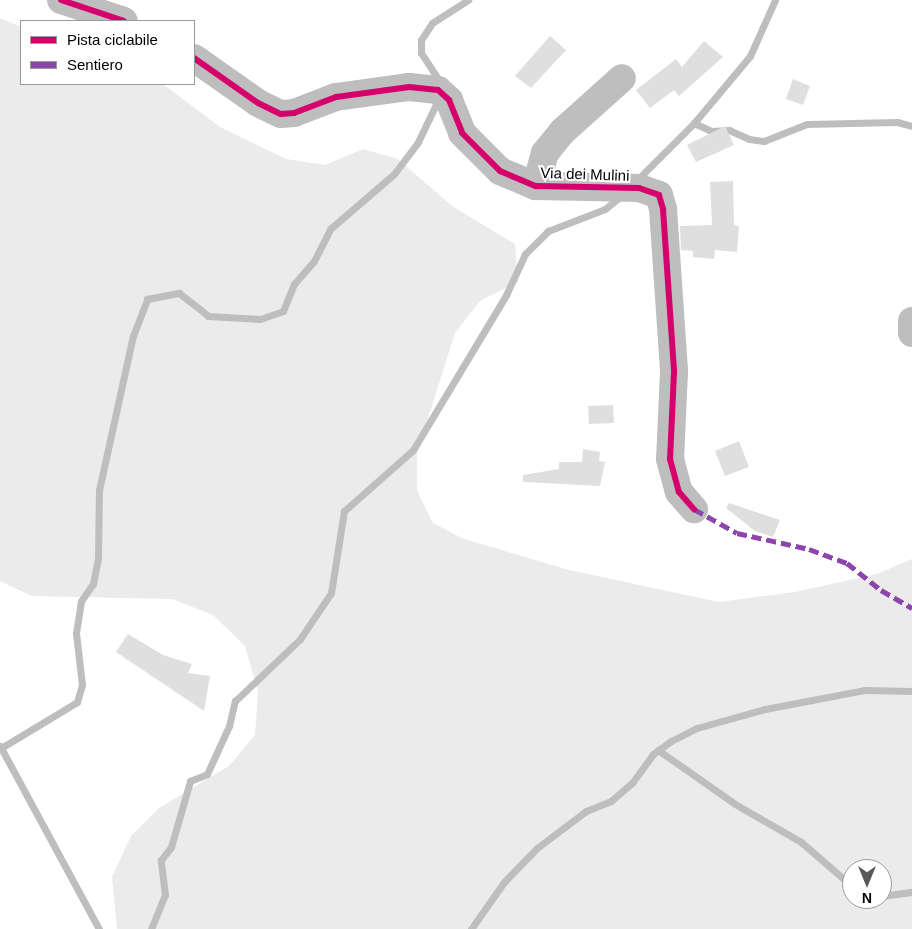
<!DOCTYPE html>
<html>
<head>
<meta charset="utf-8">
<style>
  body { margin:0 }
  #map { position:relative; width:912px; height:929px; overflow:hidden; background:#fff; font-family:Arial,sans-serif }
  div>[style] { position:absolute }
  [style*='--x'] { left:calc(var(--x)*1px); top:calc(var(--y)*1px); width:calc(var(--w)*1px); rotate:calc(var(--a)*1deg) }
  .green>* { inset:0; background:#ebebeb }
  .stream>* { height:7px; margin:-3.5px; padding:0 3.5px; transform-origin:3.5px; border-radius:3.5px; background:#bebebe }
  .building>* { inset:0; background:#dfdfdf }
  .minor>* { height:28px; margin:-14px; padding:0 14px; transform-origin:14px; border-radius:14px; background:#bebebe }
  .quiet>* { height:5px; margin-top:-2.5px; transform-origin:0; background:repeating-linear-gradient(90deg,#8e44ad 0 10px,transparent 0 15px) }
  .cycleway>* { height:6px; margin:-3px; padding:0 3px; transform-origin:3px; border-radius:3px; background:#d6006c }
  span { translate:-50% -50%; white-space:nowrap; text-align:center; line-height:1.15; -webkit-text-stroke:4px #fff; paint-order:stroke }
  .street-label { font-size:15px; color:#000 }
  .legend { position:absolute; left:20px; top:20px; width:175px; height:65px; box-sizing:border-box; background:#fff; border:1px solid #999; margin:0; padding:6px 9px; list-style:none; font-size:15px; color:#000 }
  .legend li { display:flex; align-items:center; gap:10px; height:25px }
  .legend b { width:25px; border:1px solid #999 }
  .north { position:absolute; left:842px; top:859px; width:50px; height:50px; box-sizing:border-box; background:#fff; border:1px solid #999; border-radius:50%; rotate:180deg; font-size:14px; font-weight:700; line-height:20px; text-align:center; color:#000 }
  .north::after { content:''; display:block; margin:auto; width:18px; height:22px; background:#595959; clip-path:polygon(50% 0,100% 100%,50% 72%,0 100%) }
</style>
</head>
<body>
<div id="map">
  <div class="green">
    <i style="clip-path:polygon(evenodd,0 18px,21px 27px,21px 84px,163px 84px,220px 127px,286px 159px,325px 165px,363px 149px,398px 159px,452px 206px,515px 244px,518px 282px,480px 301px,455px 333px,417px 453px,417px 491px,433px 523px,464px 539px,569px 570px,719px 602px,795px 592px,877px 574px,912px 559px,912px 929px,117px 929px,112px 877px,131px 836px,159px 808px,229px 766px,255px 735px,258px 691px,245px 646px,213px 615px,172px 599px,32px 596px,0 581px,0 18px,852px 869px,882px 869px,882px 899px,852px 899px,852px 869px)"></i>
  </div>
  <div class="stream">
    <i style="--x:440;--y:82;--w:35;--a:-123"></i>
    <i style="--x:421;--y:53;--w:13;--a:-90"></i>
    <i style="--x:421;--y:40;--w:20;--a:-57"></i>
    <i style="--x:432;--y:23;--w:43;--a:-32.6"></i>
    <i style="--x:694;--y:123;--w:19;--a:25"></i>
    <i style="--x:711;--y:131;--w:18;--a:-3"></i>
    <i style="--x:729;--y:130;--w:22;--a:24"></i>
    <i style="--x:749;--y:139;--w:15;--a:8"></i>
    <i style="--x:764;--y:141;--w:46;--a:-21.6"></i>
    <i style="--x:807;--y:124;--w:90;--a:-1.3"></i>
    <i style="--x:897;--y:122;--w:16;--a:15"></i>
    <i style="--x:637;--y:180;--w:81;--a:-45"></i>
    <i style="--x:694;--y:123;--w:87;--a:-50.1"></i>
    <i style="--x:750;--y:56;--w:61;--a:-65.9"></i>
    <i style="--x:0;--y:746;--w:208;--a:61.6"></i>
    <i style="--x:1;--y:748;--w:89;--a:-31.2"></i>
    <i style="--x:77;--y:702;--w:18;--a:-74"></i>
    <i style="--x:82;--y:685;--w:52;--a:-96.6"></i>
    <i style="--x:76;--y:633;--w:32;--a:-81"></i>
    <i style="--x:81;--y:601;--w:21;--a:-55"></i>
    <i style="--x:93;--y:584;--w:26;--a:-79"></i>
    <i style="--x:98;--y:558;--w:68;--a:-89.2"></i>
    <i style="--x:99;--y:490;--w:158;--a:-77.6"></i>
    <i style="--x:133;--y:336;--w:40;--a:-69"></i>
    <i style="--x:147;--y:299;--w:33;--a:-11"></i>
    <i style="--x:179;--y:293;--w:37;--a:38"></i>
    <i style="--x:208;--y:316;--w:52;--a:3.3"></i>
    <i style="--x:260;--y:319;--w:24;--a:-19"></i>
    <i style="--x:283;--y:311;--w:29;--a:-68"></i>
    <i style="--x:294;--y:284;--w:30;--a:-49"></i>
    <i style="--x:314;--y:261;--w:36;--a:-63"></i>
    <i style="--x:330;--y:229;--w:84;--a:-40.7"></i>
    <i style="--x:394;--y:174;--w:40;--a:-53"></i>
    <i style="--x:418;--y:142;--w:49;--a:-64.5"></i>
    <i style="--x:658;--y:750;--w:94;--a:35"></i>
    <i style="--x:735;--y:804;--w:76;--a:29.9"></i>
    <i style="--x:801;--y:842;--w:67;--a:40.8"></i>
    <i style="--x:882;--y:896;--w:30;--a:-8"></i>
    <i style="--x:151;--y:929;--w:37;--a:-68"></i>
    <i style="--x:165;--y:895;--w:35;--a:-97"></i>
    <i style="--x:161;--y:860;--w:16;--a:-52"></i>
    <i style="--x:171;--y:847;--w:69;--a:-73.9"></i>
    <i style="--x:190;--y:781;--w:18;--a:-22"></i>
    <i style="--x:207;--y:774;--w:53;--a:-65.4"></i>
    <i style="--x:229;--y:726;--w:26;--a:-77"></i>
    <i style="--x:235;--y:701;--w:90;--a:-43.6"></i>
    <i style="--x:300;--y:639;--w:55;--a:-56"></i>
    <i style="--x:331;--y:593;--w:83;--a:-81"></i>
    <i style="--x:344;--y:511;--w:92;--a:-41.5"></i>
    <i style="--x:413;--y:450;--w:181;--a:-59"></i>
    <i style="--x:506;--y:295;--w:45;--a:-65.1"></i>
    <i style="--x:525;--y:254;--w:33;--a:-45"></i>
    <i style="--x:548;--y:231;--w:61;--a:-21.1"></i>
    <i style="--x:605;--y:209;--w:22;--a:-39"></i>
    <i style="--x:471;--y:929;--w:57;--a:-54.9"></i>
    <i style="--x:504;--y:882;--w:47;--a:-45.9"></i>
    <i style="--x:537;--y:848;--w:61;--a:-37.1"></i>
    <i style="--x:586;--y:811;--w:27;--a:-22"></i>
    <i style="--x:611;--y:801;--w:28;--a:-41"></i>
    <i style="--x:632;--y:783;--w:36;--a:-54"></i>
    <i style="--x:653;--y:754;--w:22;--a:-36"></i>
    <i style="--x:671;--y:741;--w:29;--a:-27"></i>
    <i style="--x:697;--y:728;--w:71;--a:-15.6"></i>
    <i style="--x:765;--y:709;--w:102;--a:-10.8"></i>
    <i style="--x:865;--y:690;--w:47;--a:1.2"></i>
  </div>
  <div class="building">
    <i style="clip-path:polygon(550px 36px,566px 50px,531px 88px,515px 76px)"></i>
    <i style="clip-path:polygon(704px 41px,723px 57px,679px 96px,674px 90px,650px 108px,636px 90px,676px 59px,682px 67px)"></i>
    <i style="clip-path:polygon(793px 79px,810px 86px,803px 105px,786px 99px)"></i>
    <i style="clip-path:polygon(725px 126px,734px 145px,696px 162px,687px 145px)"></i>
    <i style="clip-path:polygon(733px 181px,734px 225px,739px 226px,737px 252px,715px 250px,714px 259px,693px 257px,693px 251px,681px 250px,680px 226px,712px 225px,710px 182px)"></i>
    <i style="clip-path:polygon(613px 405px,614px 423px,589px 424px,588px 406px)"></i>
    <i style="clip-path:polygon(739px 441px,749px 467px,725px 476px,715px 451px)"></i>
    <i style="clip-path:polygon(583px 449px,600px 452px,599px 461px,605px 462px,600px 486px,523px 482px,523px 475px,559px 469px,559px 462px,582px 462px)"></i>
    <i style="clip-path:polygon(729px 503px,780px 520px,773px 537px,755px 531px,726px 508px)"></i>
    <i style="clip-path:polygon(128px 634px,163px 655px,192px 664px,188px 673px,210px 676px,204px 711px,116px 652px)"></i>
  </div>
  <div class="minor">
    <i style="--x:61;--y:0;--w:66;--a:18.4"></i>
    <i style="--x:194;--y:58;--w:78;--a:35.1"></i>
    <i style="--x:258;--y:103;--w:25;--a:26"></i>
    <i style="--x:281;--y:114;--w:13;--a:-4"></i>
    <i style="--x:294;--y:113;--w:45;--a:-20.9"></i>
    <i style="--x:336;--y:97;--w:74;--a:-7.8"></i>
    <i style="--x:409;--y:87;--w:29;--a:6"></i>
    <i style="--x:438;--y:90;--w:15;--a:42"></i>
    <i style="--x:449;--y:100;--w:35;--a:68"></i>
    <i style="--x:462;--y:133;--w:54;--a:45"></i>
    <i style="--x:500;--y:171;--w:39;--a:23"></i>
    <i style="--x:536;--y:186;--w:103;--a:1.1"></i>
    <i style="--x:639;--y:188;--w:21;--a:19"></i>
    <i style="--x:659;--y:195;--w:15;--a:74"></i>
    <i style="--x:663;--y:209;--w:163;--a:86.1"></i>
    <i style="--x:674;--y:372;--w:87;--a:92.6"></i>
    <i style="--x:670;--y:459;--w:34;--a:75"></i>
    <i style="--x:679;--y:492;--w:23;--a:49"></i>
    <i style="--x:536;--y:186;--w:34;--a:-75"></i>
    <i style="--x:545;--y:153;--w:28;--a:-51"></i>
    <i style="--x:563;--y:131;--w:79;--a:-41.9"></i>
    <i style="--x:912;--y:321;--w:12;--a:90"></i>
  </div>
  <div class="quiet">
    <i style="--x:694;--y:509;--w:49;--a:29.2"></i>
    <i style="--x:737;--y:533;--w:74;--a:12.5"></i>
    <i style="--x:809;--y:549;--w:40;--a:20.2"></i>
    <i style="--x:847;--y:563;--w:43;--a:38.5"></i>
    <i style="--x:881;--y:590;--w:36;--a:30"></i>
  </div>
  <div class="cycleway">
    <i style="--x:61;--y:0;--w:66;--a:18.4"></i>
    <i style="--x:194;--y:58;--w:78;--a:35.1"></i>
    <i style="--x:258;--y:103;--w:25;--a:26"></i>
    <i style="--x:281;--y:114;--w:13;--a:-4"></i>
    <i style="--x:294;--y:113;--w:45;--a:-20.9"></i>
    <i style="--x:336;--y:97;--w:74;--a:-7.8"></i>
    <i style="--x:409;--y:87;--w:29;--a:6"></i>
    <i style="--x:438;--y:90;--w:15;--a:42"></i>
    <i style="--x:449;--y:100;--w:35;--a:68"></i>
    <i style="--x:462;--y:133;--w:54;--a:45"></i>
    <i style="--x:500;--y:171;--w:39;--a:23"></i>
    <i style="--x:536;--y:186;--w:103;--a:1.1"></i>
    <i style="--x:639;--y:188;--w:21;--a:19"></i>
    <i style="--x:659;--y:195;--w:15;--a:74"></i>
    <i style="--x:663;--y:209;--w:163;--a:86.1"></i>
    <i style="--x:674;--y:372;--w:87;--a:92.6"></i>
    <i style="--x:670;--y:459;--w:34;--a:75"></i>
    <i style="--x:679;--y:492;--w:23;--a:49"></i>
  </div>
  <div class="street-label">
    <span style="left:585px;top:174px;rotate:2deg">Via dei Mulini</span>
  </div>
  <ul class="legend">
  <li><b style="height:6px;background:#d6006c"></b>Pista ciclabile</li>
  <li><b style="height:6px;background:#8e44ad"></b>Sentiero</li>
  </ul>
  <div class="north">N</div>
</div>
</body>
</html>
